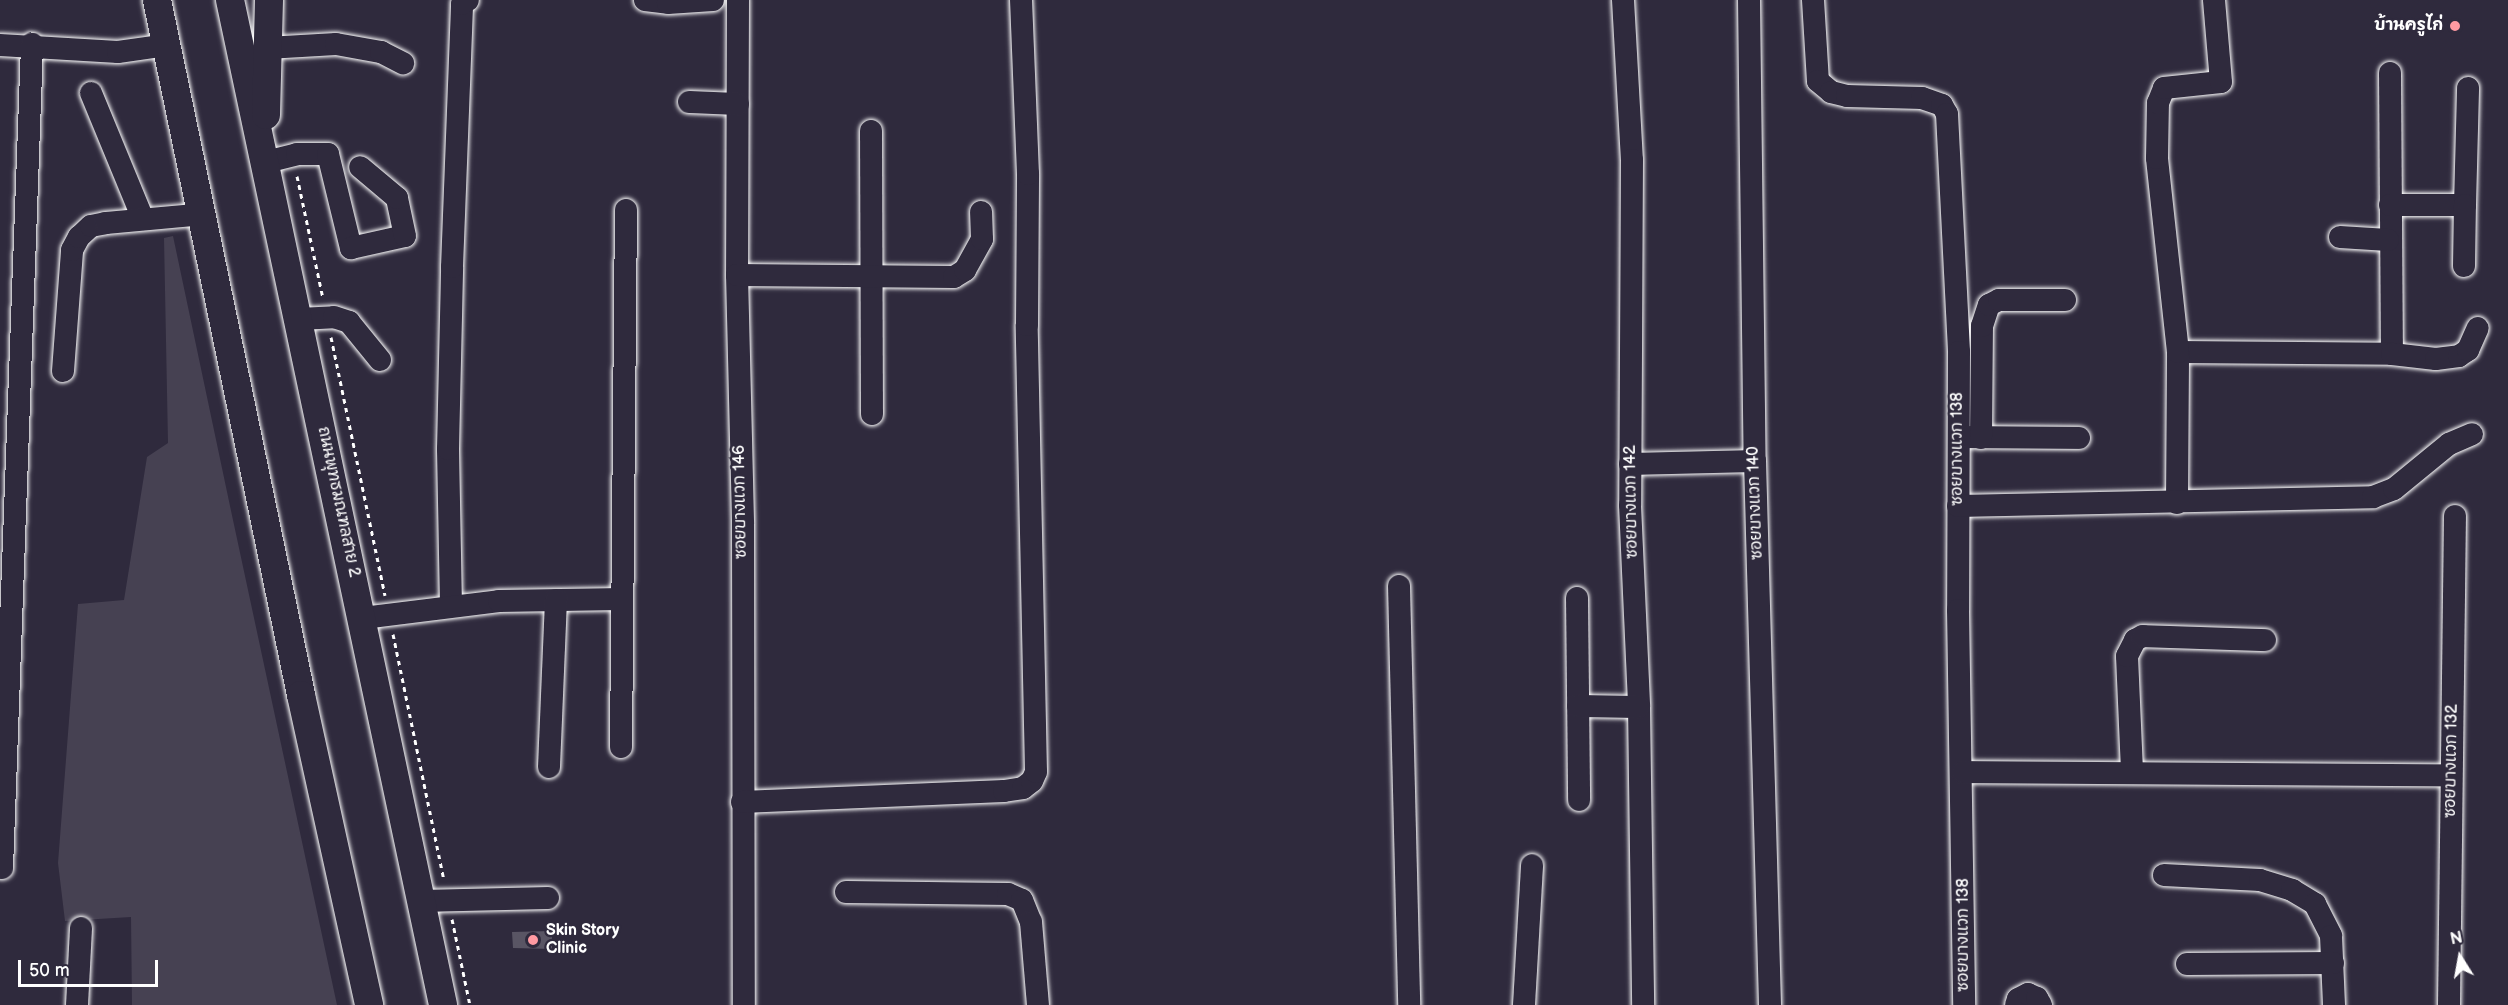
<!DOCTYPE html>
<html>
<head>
<meta charset="utf-8">
<style>
  body { margin:0 }
  #map { position:relative; width:2508px; height:1005px; overflow:hidden; background:#2f2a3d; font-family:"Balsamiq Sans","Playpen Sans Thai",sans-serif }
  div>[style] { position:absolute }
  [style*='--x'] { left:calc(var(--x)*1px); top:calc(var(--y)*1px); width:calc(var(--w)*1px); rotate:calc(var(--a)*1deg) }
  .green>* { inset:0; background:#464152 }
  .building>* { inset:0; background:#595564 }
  .path>* { height:3px; margin-top:-1.5px; transform-origin:0; background:repeating-linear-gradient(90deg,#fff 0 4.5px,transparent 0 9px) }
  .roads { filter:drop-shadow(0 0 2px #fff) drop-shadow(0 0 2px #fff) }
  .minor>* { height:22px; margin:-11px; padding:0 11px; transform-origin:11px; border-radius:11px; background:#2f2a3d }
  .major>* { height:28px; margin:-14px; padding:0 14px; transform-origin:14px; border-radius:14px; background:#2f2a3d }
  .dots>* { width:16px; height:16px; translate:-50% -50%; box-sizing:border-box; border:3px solid #2f2a3d; border-radius:50% }
  span { translate:-50% -50%; white-space:nowrap; text-align:center; line-height:1.15; -webkit-text-stroke:4.5px #2f2a3d; paint-order:stroke }
  .poi-label { font-size:16px; color:#fff; font-weight:700 }
  .right { translate:-100% -50%; text-align:right }
  .left { translate:0 -50%; text-align:left }
  .street-label { font-size:16px; color:#fff }
  .north { position:absolute; left:2430px; top:927px; width:60px; height:60px; -webkit-text-stroke:4px #2f2a3d; paint-order:stroke; rotate:349deg; font-size:16px; font-weight:700; line-height:24px; text-align:center; color:#fff }
  .north::after { content:''; display:block; margin:auto; width:21px; height:27px; background:#fff; clip-path:polygon(50% 0,100% 100%,50% 72%,0 100%) }
  .scale { position:absolute; left:18px; top:960px; width:140px; height:27px; box-sizing:border-box; border:3px solid #fff; border-top:0; padding-left:8px; font-size:18px; line-height:21px; white-space:nowrap; color:#fff; -webkit-text-stroke:4px #2f2a3d; paint-order:stroke }
</style>
</head>
<body>
<div id="map">
  <div class="green">
    <i style="clip-path:polygon(173px 236px,230px 506px,337px 1005px,132px 1005px,131px 917px,65px 921px,58px 863px,78px 604px,124px 600px,147px 457px,168px 443px,164px 238px)"></i>
  </div>
  <div class="building">
    <i style="clip-path:polygon(552px 931px,552px 949px,513px 948px,512px 932px)"></i>
  </div>
  <div class="path">
    <i style="--x:297;--y:176;--w:125;--a:78"></i>
    <i style="--x:331;--y:337;--w:264;--a:78.2"></i>
    <i style="--x:393;--y:634;--w:251;--a:78.3"></i>
    <i style="--x:452;--y:919;--w:88;--a:78.2"></i>
  </div>
  <div class="roads">
    <div class="minor">
      <i style="--x:645;--y:0;--w:23;--a:7"></i>
      <i style="--x:668;--y:3;--w:45;--a:-3.8"></i>
      <i style="--x:738;--y:0;--w:275;--a:90.2"></i>
      <i style="--x:737;--y:275;--w:249;--a:88.6"></i>
      <i style="--x:743;--y:524;--w:481;--a:89.9"></i>
      <i style="--x:1623;--y:0;--w:160;--a:86.8"></i>
      <i style="--x:1632;--y:160;--w:345;--a:90.3"></i>
      <i style="--x:1630;--y:505;--w:202;--a:87.4"></i>
      <i style="--x:1639;--y:707;--w:298;--a:89.2"></i>
      <i style="--x:1749;--y:0;--w:461;--a:89.3"></i>
      <i style="--x:1755;--y:461;--w:544;--a:88.42"></i>
      <i style="--x:1813;--y:0;--w:81;--a:86.5"></i>
      <i style="--x:1818;--y:81;--w:17;--a:40"></i>
      <i style="--x:1831;--y:92;--w:16;--a:14"></i>
      <i style="--x:1847;--y:96;--w:75;--a:1.5"></i>
      <i style="--x:1922;--y:98;--w:21;--a:19"></i>
      <i style="--x:1942;--y:105;--w:10;--a:61"></i>
      <i style="--x:1947;--y:114;--w:238;--a:87.1"></i>
      <i style="--x:1959;--y:352;--w:258;--a:90.2"></i>
      <i style="--x:1958;--y:610;--w:395;--a:89.1"></i>
      <i style="--x:0;--y:45;--w:118;--a:3.4"></i>
      <i style="--x:118;--y:52;--w:49;--a:-8.1"></i>
      <i style="--x:267;--y:48;--w:69;--a:-3.3"></i>
      <i style="--x:336;--y:44;--w:46;--a:10.1"></i>
      <i style="--x:381;--y:52;--w:25;--a:27"></i>
      <i style="--x:2390;--y:73;--w:281;--a:89.6"></i>
      <i style="--x:91;--y:93;--w:136;--a:67.6"></i>
      <i style="--x:689;--y:102;--w:49;--a:2.3"></i>
      <i style="--x:871;--y:131;--w:283;--a:89.8"></i>
      <i style="--x:266;--y:162;--w:32;--a:-14"></i>
      <i style="--x:297;--y:154;--w:31;--a:0"></i>
      <i style="--x:328;--y:154;--w:97;--a:76.3"></i>
      <i style="--x:351;--y:248;--w:55;--a:-12.5"></i>
      <i style="--x:405;--y:236;--w:39;--a:-102"></i>
      <i style="--x:397;--y:198;--w:48;--a:-140"></i>
      <i style="--x:2390;--y:205;--w:75;--a:0"></i>
      <i style="--x:2465;--y:205;--w:117;--a:-88.5"></i>
      <i style="--x:2340;--y:237;--w:48;--a:3.6"></i>
      <i style="--x:2464;--y:266;--w:61;--a:-89.1"></i>
      <i style="--x:737;--y:275;--w:217;--a:0.5"></i>
      <i style="--x:954;--y:277;--w:13;--a:-32"></i>
      <i style="--x:965;--y:270;--w:35;--a:-61"></i>
      <i style="--x:982;--y:239;--w:27;--a:-92"></i>
      <i style="--x:299;--y:319;--w:35;--a:-3"></i>
      <i style="--x:334;--y:317;--w:16;--a:18"></i>
      <i style="--x:349;--y:322;--w:49;--a:50.8"></i>
      <i style="--x:2178;--y:352;--w:214;--a:0.5"></i>
      <i style="--x:2392;--y:354;--w:44;--a:6.5"></i>
      <i style="--x:2436;--y:359;--w:23;--a:-7"></i>
      <i style="--x:2459;--y:356;--w:11;--a:-34"></i>
      <i style="--x:2468;--y:350;--w:24;--a:-66"></i>
      <i style="--x:63;--y:371;--w:121;--a:-85.7"></i>
      <i style="--x:72;--y:250;--w:15;--a:-62"></i>
      <i style="--x:79;--y:237;--w:16;--a:-43"></i>
      <i style="--x:91;--y:226;--w:15;--a:-11"></i>
      <i style="--x:106;--y:223;--w:98;--a:-5.2"></i>
      <i style="--x:1967;--y:437;--w:112;--a:0.5"></i>
      <i style="--x:1981;--y:438;--w:112;--a:-89.5"></i>
      <i style="--x:1982;--y:326;--w:22;--a:-72"></i>
      <i style="--x:1989;--y:305;--w:11;--a:-27"></i>
      <i style="--x:1999;--y:300;--w:66;--a:0"></i>
      <i style="--x:1630;--y:464;--w:125;--a:-1.4"></i>
      <i style="--x:2177;--y:503;--w:151;--a:-89.6"></i>
      <i style="--x:2178;--y:352;--w:195;--a:-96.2"></i>
      <i style="--x:2157;--y:158;--w:55;--a:-89"></i>
      <i style="--x:2158;--y:103;--w:16;--a:-68"></i>
      <i style="--x:2164;--y:88;--w:57;--a:-6"></i>
      <i style="--x:2221;--y:82;--w:82;--a:-94.9"></i>
      <i style="--x:1958;--y:506;--w:415;--a:-1.2"></i>
      <i style="--x:2373;--y:497;--w:22;--a:-21"></i>
      <i style="--x:2394;--y:489;--w:71;--a:-39.3"></i>
      <i style="--x:2449;--y:444;--w:25;--a:-23"></i>
      <i style="--x:1399;--y:586;--w:419;--a:88.6"></i>
      <i style="--x:1577;--y:598;--w:202;--a:89.4"></i>
      <i style="--x:451;--y:606;--w:157;--a:-91.1"></i>
      <i style="--x:448;--y:449;--w:182;--a:-88.7"></i>
      <i style="--x:452;--y:267;--w:263;--a:-87.8"></i>
      <i style="--x:462;--y:4;--w:7;--a:-34"></i>
      <i style="--x:363;--y:618;--w:137;--a:-7.1"></i>
      <i style="--x:499;--y:601;--w:123;--a:-0.9"></i>
      <i style="--x:1578;--y:706;--w:61;--a:0.9"></i>
      <i style="--x:621;--y:747;--w:537;--a:-89.47"></i>
      <i style="--x:549;--y:767;--w:167;--a:-87.6"></i>
      <i style="--x:2132;--y:771;--w:115;--a:-92.5"></i>
      <i style="--x:2127;--y:656;--w:18;--a:-63"></i>
      <i style="--x:2135;--y:640;--w:9;--a:-27"></i>
      <i style="--x:2143;--y:636;--w:122;--a:1.9"></i>
      <i style="--x:1963;--y:772;--w:488;--a:0.4"></i>
      <i style="--x:742;--y:802;--w:262;--a:-2.4"></i>
      <i style="--x:1004;--y:791;--w:19;--a:-9"></i>
      <i style="--x:1023;--y:788;--w:11;--a:-38"></i>
      <i style="--x:1032;--y:781;--w:10;--a:-66"></i>
      <i style="--x:1036;--y:772;--w:447;--a:-91.2"></i>
      <i style="--x:1027;--y:325;--w:151;--a:-89.6"></i>
      <i style="--x:1028;--y:174;--w:174;--a:-92.3"></i>
      <i style="--x:2;--y:868;--w:825;--a:-87.91"></i>
      <i style="--x:2164;--y:875;--w:96;--a:3"></i>
      <i style="--x:2260;--y:880;--w:34;--a:17"></i>
      <i style="--x:2292;--y:890;--w:27;--a:31"></i>
      <i style="--x:2315;--y:904;--w:36;--a:63"></i>
      <i style="--x:2331;--y:936;--w:69;--a:87.5"></i>
      <i style="--x:846;--y:892;--w:162;--a:0.7"></i>
      <i style="--x:1008;--y:894;--w:15;--a:23"></i>
      <i style="--x:1022;--y:900;--w:24;--a:68"></i>
      <i style="--x:1031;--y:922;--w:83;--a:85.2"></i>
      <i style="--x:421;--y:901;--w:127;--a:-1.4"></i>
      <i style="--x:2187;--y:964;--w:146;--a:-0.4"></i>
      <i style="--x:77;--y:1005;--w:77;--a:-87"></i>
      <i style="--x:1524;--y:1005;--w:140;--a:-86.7"></i>
      <i style="--x:2016;--y:1005;--w:6;--a:-72"></i>
      <i style="--x:2018;--y:999;--w:11;--a:-27"></i>
      <i style="--x:2028;--y:994;--w:10;--a:24"></i>
      <i style="--x:2037;--y:998;--w:8;--a:60"></i>
      <i style="--x:2449;--y:1005;--w:489;--a:-89.3"></i>
    </div>
    <div class="major">
      <i style="--x:157;--y:0;--w:710;--a:78.29"></i>
      <i style="--x:301;--y:695;--w:317;--a:77.6"></i>
      <i style="--x:230;--y:0;--w:1027;--a:78.03"></i>
      <i style="--x:266;--y:115;--w:115;--a:-88.5"></i>
    </div>
  </div>
  <div class="dots">
    <i style="left:2455px;top:26px;background:#ff9aa2"></i>
    <i style="left:533px;top:940px;background:#ff9aa2"></i>
  </div>
  <div class="poi-label">
    <span class="right" style="left:2443px;top:26px">บ้านครูไก่</span>
    <span class="left" style="left:546px;top:940px">Skin Story<br>Clinic</span>
  </div>
  <div class="street-label">
    <span style="left:1958px;top:449px;rotate:-90deg">ซอยบางแวก 138</span>
    <span style="left:338px;top:502px;rotate:78deg">ถนนพุทธมณฑลสาย 2</span>
    <span style="left:741px;top:502px;rotate:-91deg">ซอยบางแวก 146</span>
    <span style="left:1632px;top:502px;rotate:-91deg">ซอยบางแวก 142</span>
    <span style="left:1756px;top:503px;rotate:-92deg">ซอยบางแวก 140</span>
    <span style="left:2452px;top:761px;rotate:-89deg">ซอยบางแวก 132</span>
    <span style="left:1964px;top:935px;rotate:-90deg">ซอยบางแวก 138</span>
  </div>
  <div class="north">N</div>
  <div class="scale">50 m</div>
</div>
</body>
</html>
